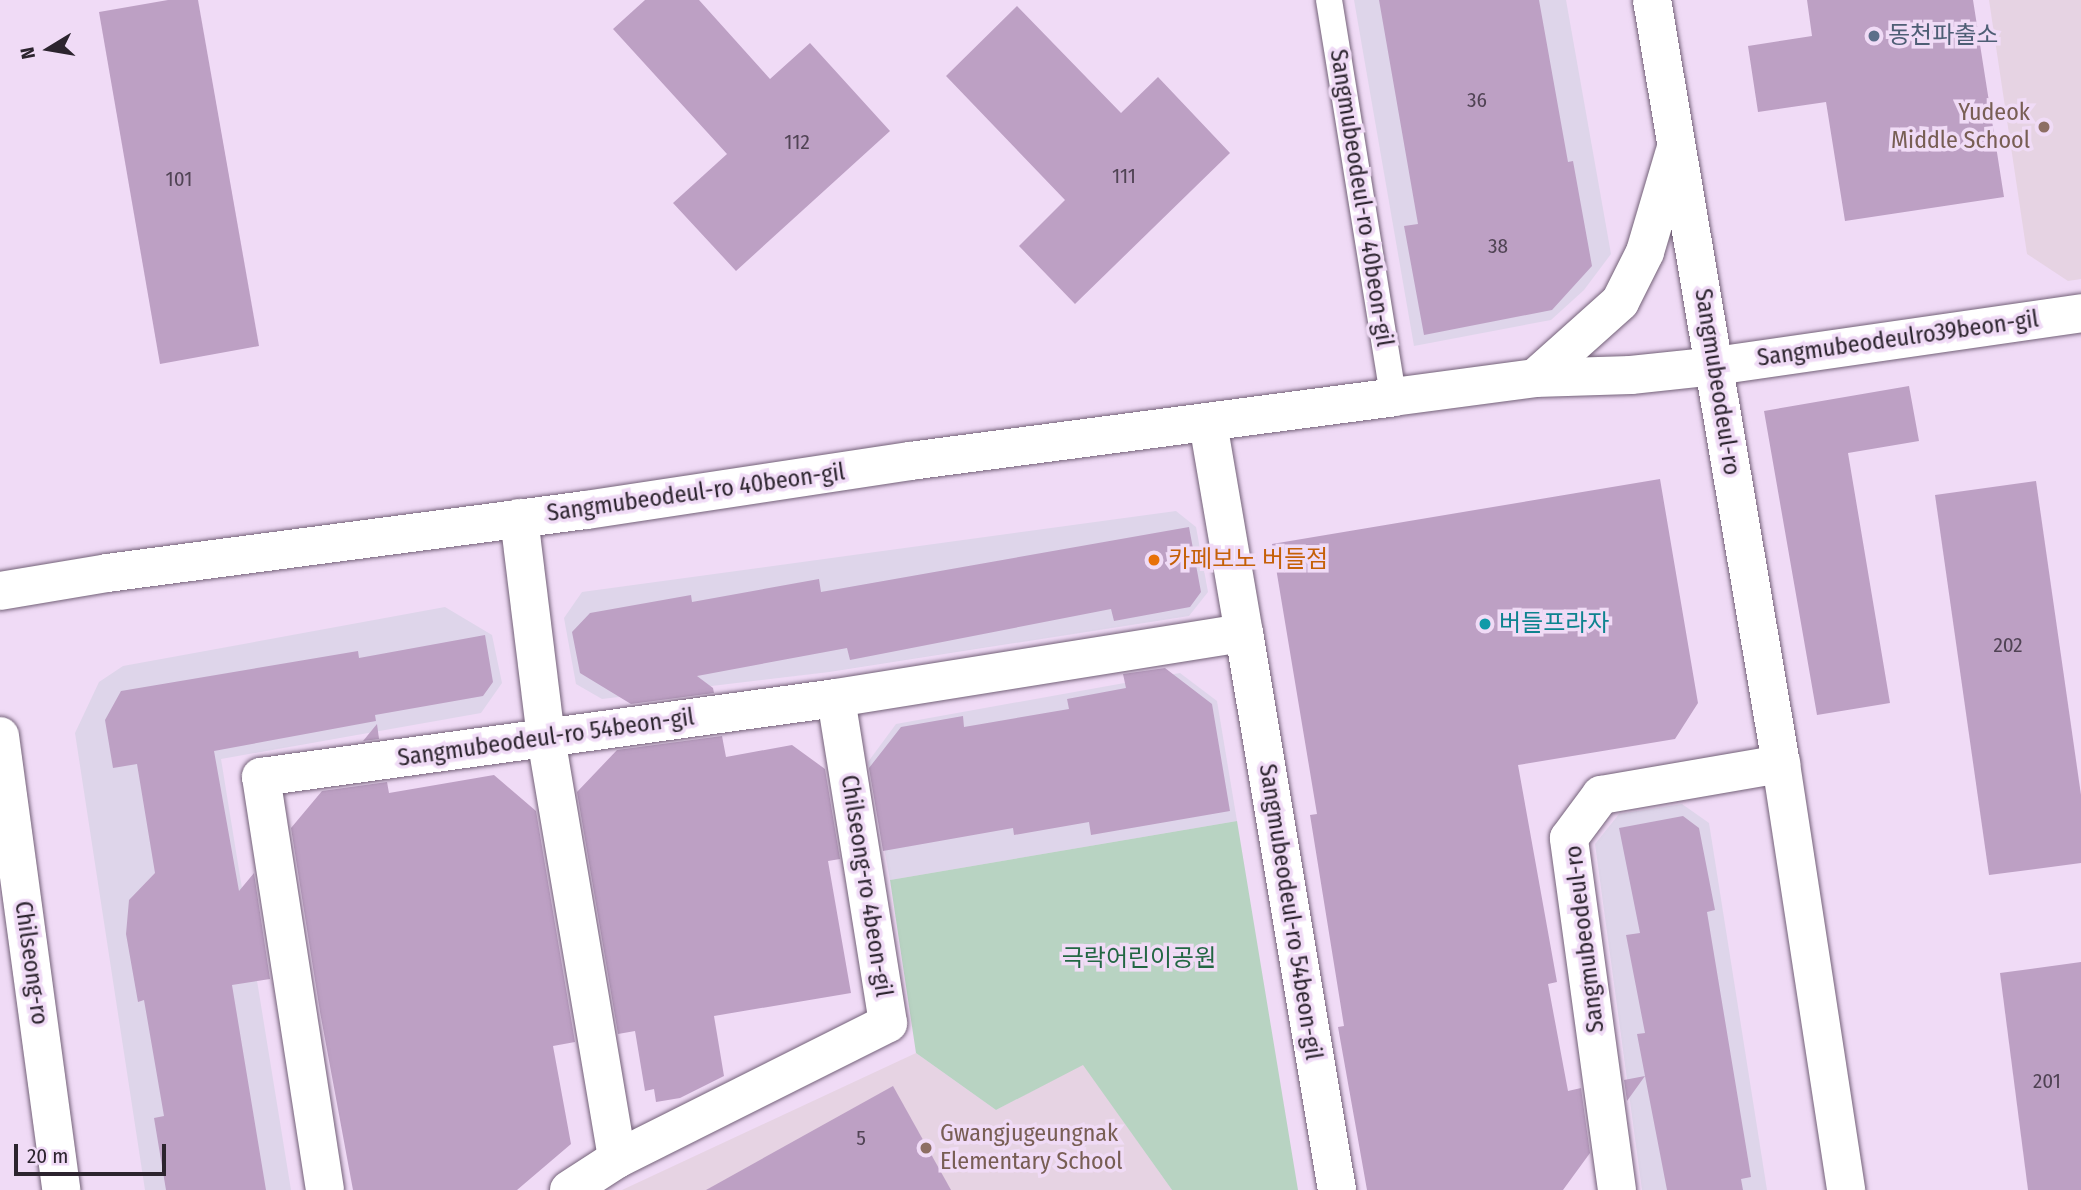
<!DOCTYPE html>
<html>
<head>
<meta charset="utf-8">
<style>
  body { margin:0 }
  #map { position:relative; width:2081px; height:1190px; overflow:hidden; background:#f0dbf6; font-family:"Fira Sans Condensed","Noto Sans KR",sans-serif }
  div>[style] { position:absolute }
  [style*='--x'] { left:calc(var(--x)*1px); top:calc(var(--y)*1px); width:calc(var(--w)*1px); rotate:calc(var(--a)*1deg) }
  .commercial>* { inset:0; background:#ded5ea }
  .education>* { inset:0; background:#e6d3e3 }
  .green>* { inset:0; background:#b8d3c2 }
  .building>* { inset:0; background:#bda0c4 }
  .roads { filter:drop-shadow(0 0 2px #736178) drop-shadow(0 0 2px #736178) }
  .service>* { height:26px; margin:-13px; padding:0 13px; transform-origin:13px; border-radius:13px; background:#fff }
  .pedestrian>* { height:38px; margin:-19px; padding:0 19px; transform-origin:19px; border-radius:19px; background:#fff }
  .minor>* { height:38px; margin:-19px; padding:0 19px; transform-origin:19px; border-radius:19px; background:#fff }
  .dots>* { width:19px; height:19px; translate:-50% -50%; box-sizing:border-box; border:4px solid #f0dbf6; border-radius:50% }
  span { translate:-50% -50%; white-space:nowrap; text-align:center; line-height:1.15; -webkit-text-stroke:7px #f0dbf6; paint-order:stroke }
  .number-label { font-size:21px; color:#504354 }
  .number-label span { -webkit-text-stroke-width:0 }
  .service-label { font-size:24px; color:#4e5e75 }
  .left { translate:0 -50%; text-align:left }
  .education-label { font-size:24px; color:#785e54 }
  .right { translate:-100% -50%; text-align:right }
  .street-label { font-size:24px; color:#2c242e }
  .food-label { font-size:24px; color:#c56008 }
  .culture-label { font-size:24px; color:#0d838f }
  .park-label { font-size:24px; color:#226743 }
  .north { position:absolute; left:14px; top:14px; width:70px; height:70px; -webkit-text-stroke:5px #f0dbf6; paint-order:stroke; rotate:259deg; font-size:19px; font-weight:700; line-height:28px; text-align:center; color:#2c242e }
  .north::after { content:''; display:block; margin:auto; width:24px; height:32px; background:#2c242e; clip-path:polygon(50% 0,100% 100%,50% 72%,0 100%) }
  .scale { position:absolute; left:14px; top:1144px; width:152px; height:32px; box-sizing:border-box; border:4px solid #2c242e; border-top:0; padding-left:9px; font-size:21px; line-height:24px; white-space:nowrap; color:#2c242e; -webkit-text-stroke:5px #f0dbf6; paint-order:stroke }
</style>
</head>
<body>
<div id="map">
  <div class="commercial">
    <i style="clip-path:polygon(1354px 0,1566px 0,1611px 254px,1584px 290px,1551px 320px,1414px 346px)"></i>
    <i style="clip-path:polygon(1176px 511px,1196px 527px,1208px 592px,1189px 616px,829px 672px,602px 699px,576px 684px,564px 618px,582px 592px)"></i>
    <i style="clip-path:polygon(445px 607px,492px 635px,502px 683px,481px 713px,221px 759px,291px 1190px,145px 1190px,75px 733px,99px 682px,123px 666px)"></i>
    <i style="clip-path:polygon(1180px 673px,1217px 701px,1237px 821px,890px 880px,868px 762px,896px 724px)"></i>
    <i style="clip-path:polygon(1682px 804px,1709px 823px,1767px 1190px,1642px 1190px,1595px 844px,1619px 814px)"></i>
  </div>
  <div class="education">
    <i style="clip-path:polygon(1989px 0,2081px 0,2081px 279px,2068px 281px,2027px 254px)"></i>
    <i style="clip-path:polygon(916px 1053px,996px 1110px,1083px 1064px,1172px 1190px,622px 1190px)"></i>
  </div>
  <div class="green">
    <i style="clip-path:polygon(1237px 821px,1298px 1190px,1172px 1190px,1083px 1065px,996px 1110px,916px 1053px,890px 880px)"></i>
  </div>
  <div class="building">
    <i style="clip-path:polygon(168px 0,198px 0,259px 346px,160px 364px,99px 12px)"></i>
    <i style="clip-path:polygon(645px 0,699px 0,770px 79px,810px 43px,890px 131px,736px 271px,673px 203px,727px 154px,613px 29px)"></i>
    <i style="clip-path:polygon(1379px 0,1539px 0,1568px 162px,1573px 161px,1592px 266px,1552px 310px,1424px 335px,1404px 226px,1418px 224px)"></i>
    <i style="clip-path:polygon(1807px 0,1973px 0,2004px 197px,1845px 221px,1826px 102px,1758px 112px,1748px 46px,1812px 36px)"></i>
    <i style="clip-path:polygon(1017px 6px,1121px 113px,1158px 77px,1230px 153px,1075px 304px,1019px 246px,1065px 200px,946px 76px)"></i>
    <i style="clip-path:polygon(1909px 386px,1919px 441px,1848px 453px,1890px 703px,1817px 715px,1764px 411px)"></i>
    <i style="clip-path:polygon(1660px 479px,1698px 703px,1675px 739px,1518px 765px,1557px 982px,1548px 984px,1568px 1091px,1581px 1088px,1590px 1153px,1563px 1190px,1367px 1190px,1338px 1027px,1344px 1026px,1310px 815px,1317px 814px,1272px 544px)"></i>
    <i style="clip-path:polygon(2036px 481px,2081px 795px,2081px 863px,1989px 875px,1935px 495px)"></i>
    <i style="clip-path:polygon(1189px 527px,1201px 592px,1190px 607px,1114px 621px,1111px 609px,850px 660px,847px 648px,697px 676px,713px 688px,714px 693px,631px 704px,580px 673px,572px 632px,590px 613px,691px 595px,692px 602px,819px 579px,821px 592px)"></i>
    <i style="clip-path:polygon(485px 635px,493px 682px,483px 696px,375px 715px,376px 721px,214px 751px,239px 891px,254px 873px,270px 979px,232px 985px,266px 1190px,166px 1190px,154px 1118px,164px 1116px,144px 1000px,138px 1002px,126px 934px,129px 900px,155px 873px,137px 764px,113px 768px,105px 720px,121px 691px,358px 651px,359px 658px)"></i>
    <i style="clip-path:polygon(1165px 668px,1212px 704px,1230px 811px,1091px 835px,1089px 822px,1014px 835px,1013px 828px,883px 851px,869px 768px,901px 727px,963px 716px,964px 727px,1069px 709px,1067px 699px,1126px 688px,1123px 674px)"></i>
    <i style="clip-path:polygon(377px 724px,379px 739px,363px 741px)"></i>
    <i style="clip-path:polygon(722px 736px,726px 757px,792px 745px,825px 769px,840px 859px,828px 861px,851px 993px,714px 1016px,724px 1076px,680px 1098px,656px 1102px,654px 1089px,645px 1091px,635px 1031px,618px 1034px,577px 792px,617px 750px)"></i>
    <i style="clip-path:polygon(494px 775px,536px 811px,575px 1042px,553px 1046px,571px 1144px,517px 1190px,353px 1190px,320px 1012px,291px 828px,322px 791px,387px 782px,389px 793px)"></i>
    <i style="clip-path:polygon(1683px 816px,1699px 828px,1715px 910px,1707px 912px,1751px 1177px,1741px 1179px,1743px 1190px,1667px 1190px,1645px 1076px,1627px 1101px,1624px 1080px,1645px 1076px,1637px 1034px,1645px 1033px,1626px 935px,1640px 933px,1619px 828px)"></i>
    <i style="clip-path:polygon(2081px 962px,2081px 1190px,2028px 1190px,2000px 973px)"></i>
    <i style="clip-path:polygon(893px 1086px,951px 1190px,706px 1190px)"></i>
  </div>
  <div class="roads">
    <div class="service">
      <i style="--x:1329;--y:0;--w:402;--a:80.8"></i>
    </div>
    <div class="pedestrian">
      <i style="--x:1715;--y:366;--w:370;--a:-8.2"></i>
    </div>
    <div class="minor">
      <i style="--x:1652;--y:0;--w:775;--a:80.42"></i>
      <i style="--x:1781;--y:764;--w:431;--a:81.3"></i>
      <i style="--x:1535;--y:378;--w:114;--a:-41.8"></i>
      <i style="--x:1620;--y:302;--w:56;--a:-63.4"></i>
      <i style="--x:1645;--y:252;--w:102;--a:-73.5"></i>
      <i style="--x:1208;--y:423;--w:213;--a:80.3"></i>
      <i style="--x:519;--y:518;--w:222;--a:83"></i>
      <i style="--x:546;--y:738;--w:427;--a:80.4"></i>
      <i style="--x:0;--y:591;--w:109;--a:-9.5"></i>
      <i style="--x:107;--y:573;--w:483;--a:-7.5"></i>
      <i style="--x:586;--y:510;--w:328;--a:-8.6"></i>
      <i style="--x:910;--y:461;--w:487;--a:-7.5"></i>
      <i style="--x:1393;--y:397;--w:143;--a:-7.6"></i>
      <i style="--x:1535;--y:378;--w:96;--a:-1.8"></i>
      <i style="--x:1631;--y:375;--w:84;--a:-6.1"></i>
      <i style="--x:0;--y:736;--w:458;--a:82.3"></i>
      <i style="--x:325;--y:1190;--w:418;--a:-98.8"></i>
      <i style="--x:261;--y:777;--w:580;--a:-7.82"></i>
      <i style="--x:836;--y:698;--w:413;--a:-9.1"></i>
      <i style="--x:1244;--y:633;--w:565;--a:80.52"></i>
      <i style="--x:569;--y:1190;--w:57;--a:-32.9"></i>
      <i style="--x:617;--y:1159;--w:303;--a:-26.6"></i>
      <i style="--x:888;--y:1023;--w:329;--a:-99.1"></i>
      <i style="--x:1617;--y:1190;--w:355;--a:-97.8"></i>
      <i style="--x:1569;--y:838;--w:54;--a:-53.3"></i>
      <i style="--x:1601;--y:795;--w:183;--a:-9.8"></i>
    </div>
  </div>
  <div class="dots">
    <i style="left:1874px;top:36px;background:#5c6f8a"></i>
    <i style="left:2044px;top:127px;background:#8d6e63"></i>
    <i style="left:1154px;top:560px;background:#e8710a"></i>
    <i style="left:1485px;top:624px;background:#0f9aa8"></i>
    <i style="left:926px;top:1148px;background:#8d6e63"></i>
  </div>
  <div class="number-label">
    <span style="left:1477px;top:100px">36</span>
    <span style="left:797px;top:142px">112</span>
    <span style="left:1124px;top:176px">111</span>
    <span style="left:179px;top:179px">101</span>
    <span style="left:1498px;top:246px">38</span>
    <span style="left:2008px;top:645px">202</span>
    <span style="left:2047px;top:1081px">201</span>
    <span style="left:861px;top:1138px">5</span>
  </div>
  <div class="service-label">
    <span class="left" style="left:1888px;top:36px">동천파출소</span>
  </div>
  <div class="education-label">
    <span class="right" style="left:2030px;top:127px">Yudeok<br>Middle School</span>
    <span class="left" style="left:940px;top:1148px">Gwangjugeungnak<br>Elementary School</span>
  </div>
  <div class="street-label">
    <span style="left:1361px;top:198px;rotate:81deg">Sangmubeodeul-ro 40beon-gil</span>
    <span style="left:1898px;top:339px;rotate:-8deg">Sangmubeodeulro39beon-gil</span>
    <span style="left:1717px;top:382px;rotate:81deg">Sangmubeodeul-ro</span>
    <span style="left:696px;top:493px;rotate:-8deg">Sangmubeodeul-ro 40beon-gil</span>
    <span style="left:546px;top:738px;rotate:-8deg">Sangmubeodeul-ro 54beon-gil</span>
    <span style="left:866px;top:886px;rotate:81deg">Chilseong-ro 4beon-gil</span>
    <span style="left:1290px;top:912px;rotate:81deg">Sangmubeodeul-ro 54beon-gil</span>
    <span style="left:1585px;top:939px;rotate:-97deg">Sangmubeodeul-ro</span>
    <span style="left:31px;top:963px;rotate:82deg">Chilseong-ro</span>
  </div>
  <div class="food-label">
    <span class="left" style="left:1168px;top:560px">카페보노 버들점</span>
  </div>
  <div class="culture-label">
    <span class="left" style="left:1499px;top:624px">버들프라자</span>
  </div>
  <div class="park-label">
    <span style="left:1139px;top:959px">극락어린이공원</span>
  </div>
  <div class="north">N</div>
  <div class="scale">20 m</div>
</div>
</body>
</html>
